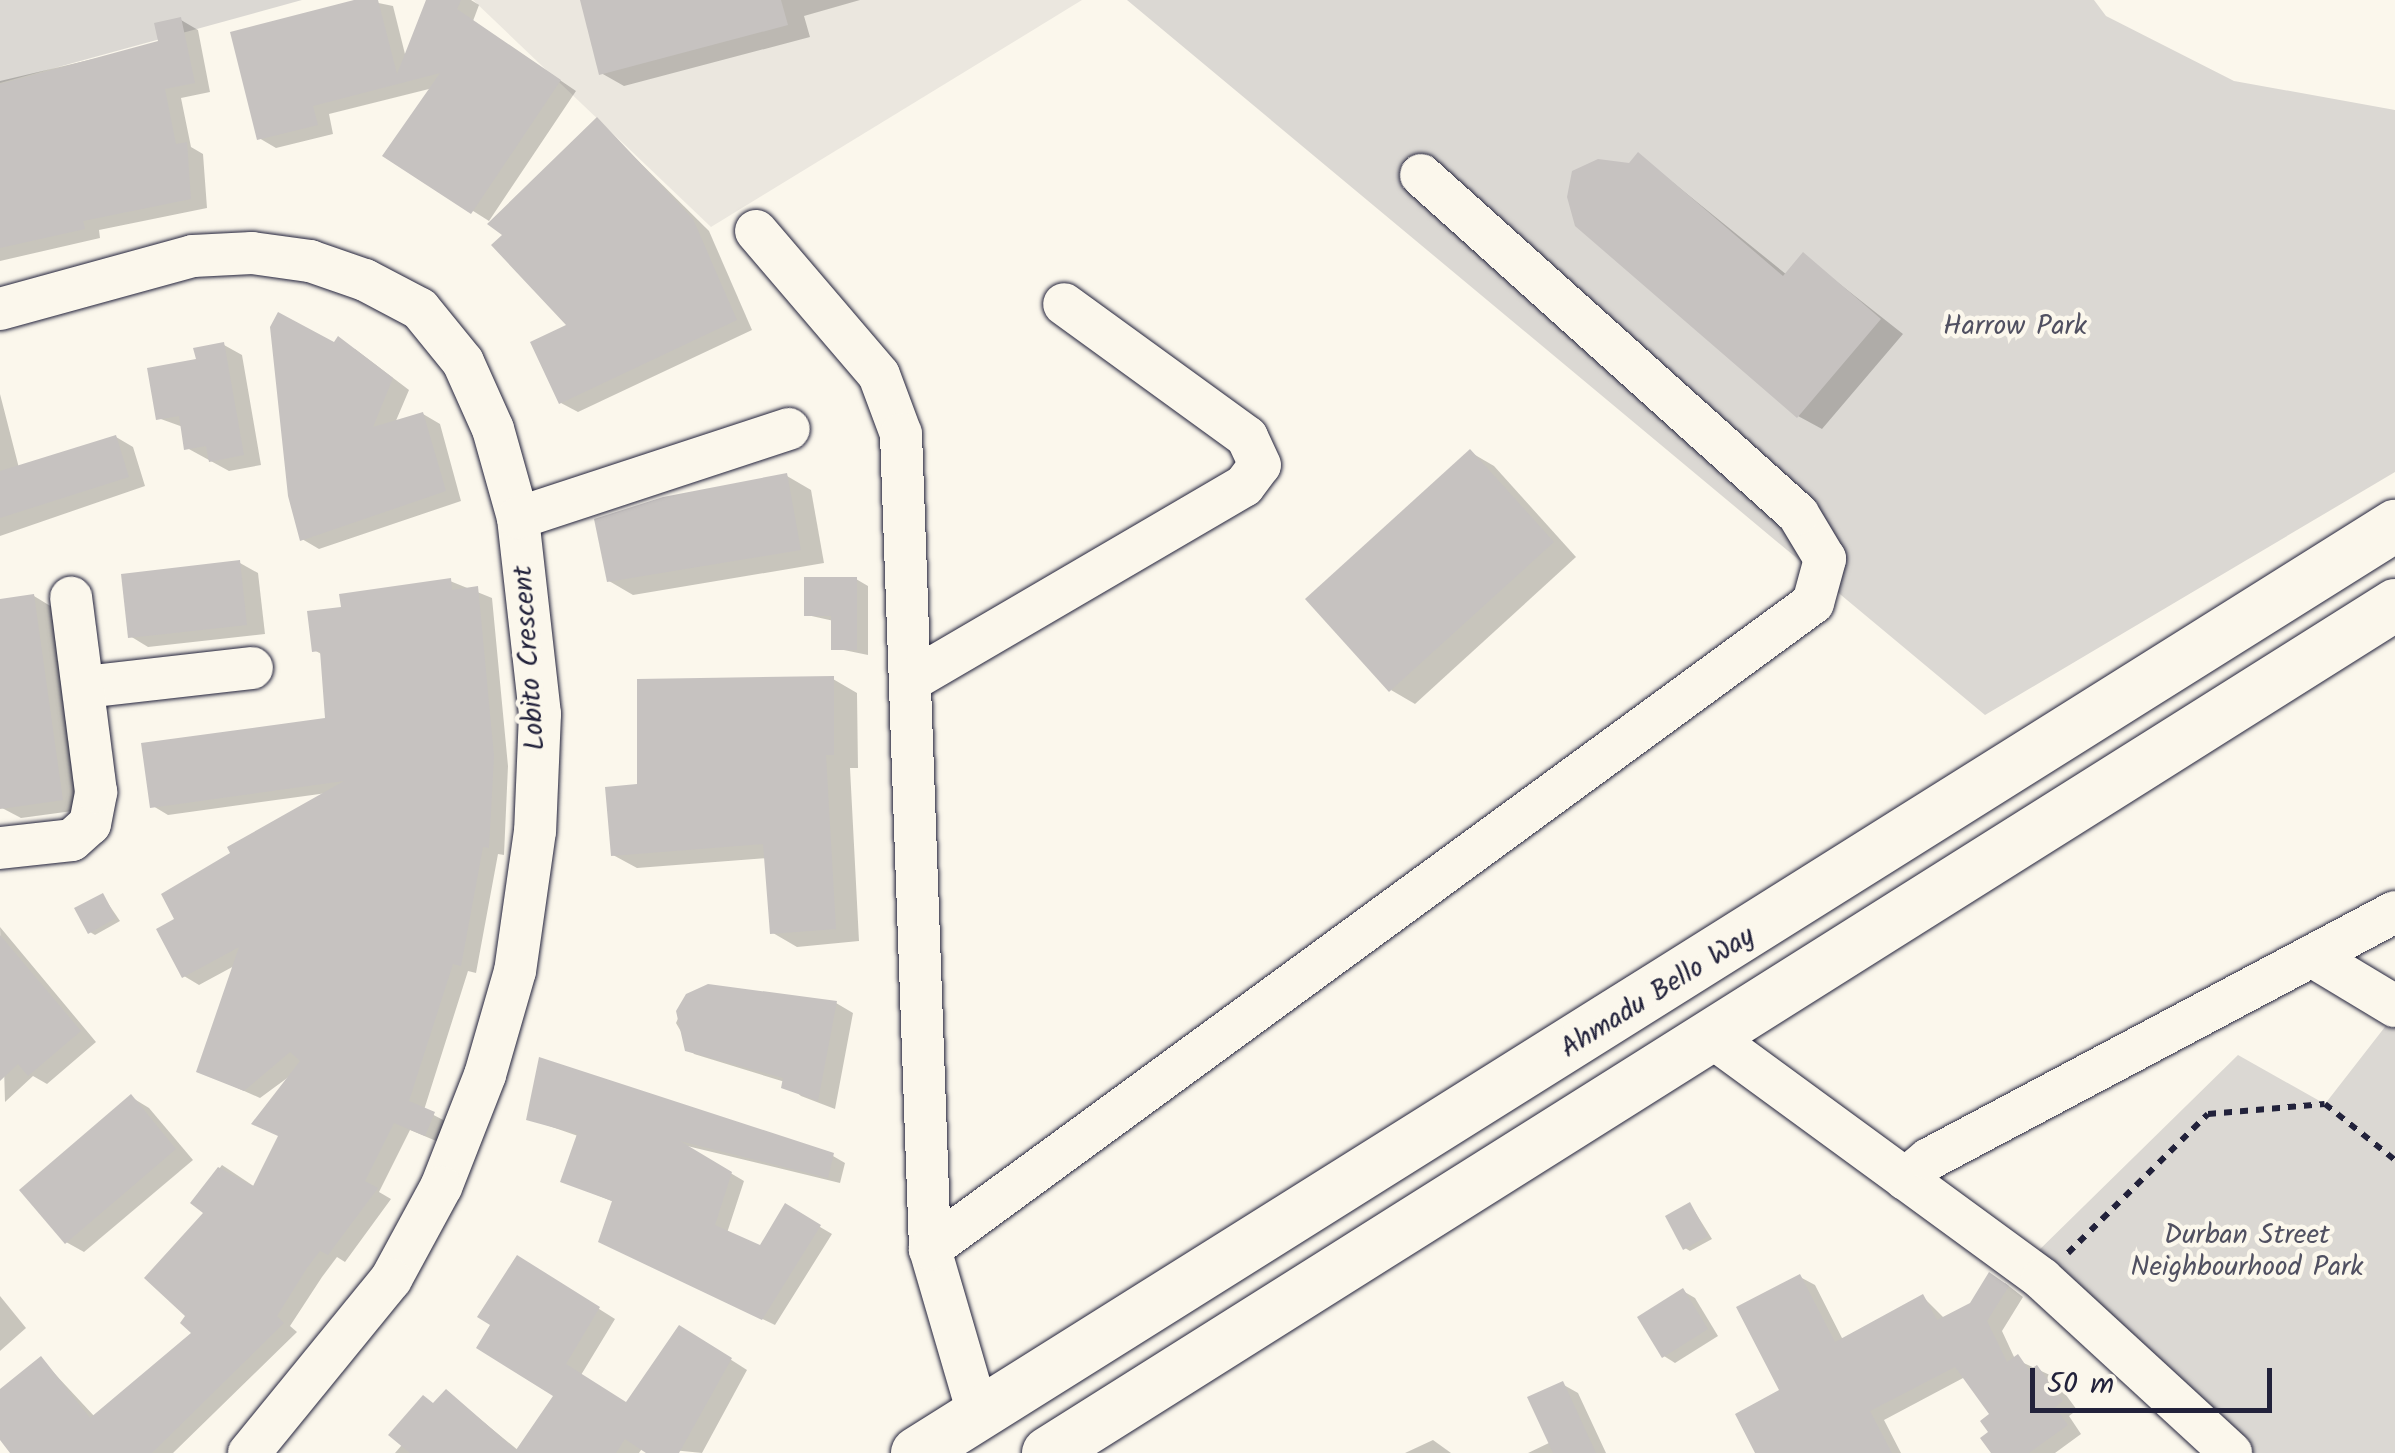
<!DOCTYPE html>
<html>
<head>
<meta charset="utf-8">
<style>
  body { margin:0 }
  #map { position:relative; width:2395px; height:1453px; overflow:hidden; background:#fbf7ec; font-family:Kalam,sans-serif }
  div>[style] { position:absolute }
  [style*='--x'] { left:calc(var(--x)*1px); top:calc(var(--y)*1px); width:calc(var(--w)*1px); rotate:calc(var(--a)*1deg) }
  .built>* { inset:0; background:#ebe7df }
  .green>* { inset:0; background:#dbd8d3 }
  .shadow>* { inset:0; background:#0003 }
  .building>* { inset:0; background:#c6c2c0 }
  .path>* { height:6px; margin-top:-3px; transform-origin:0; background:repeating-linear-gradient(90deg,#22223b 0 8px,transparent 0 16px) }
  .roads { filter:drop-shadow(0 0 2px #22223b) drop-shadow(0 0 2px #22223b) }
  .minor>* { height:42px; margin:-21px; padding:0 21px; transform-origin:21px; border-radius:21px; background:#fbf7ec }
  .major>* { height:52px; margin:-26px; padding:0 26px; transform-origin:26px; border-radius:26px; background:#fbf7ec }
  span { translate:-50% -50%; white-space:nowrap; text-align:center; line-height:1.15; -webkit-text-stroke:9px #fbf7ec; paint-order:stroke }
  .park-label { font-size:28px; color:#505061 }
  .street-label { font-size:28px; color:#22223b }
  .scale { position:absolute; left:2030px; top:1368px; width:242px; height:45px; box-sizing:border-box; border:5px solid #22223b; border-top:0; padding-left:12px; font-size:30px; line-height:35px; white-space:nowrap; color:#22223b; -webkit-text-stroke:8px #fbf7ec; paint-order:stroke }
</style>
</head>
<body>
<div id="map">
  <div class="built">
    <i style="clip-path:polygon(473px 0,1082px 0,711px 227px)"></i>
  </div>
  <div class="green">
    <i style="clip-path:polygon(0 0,302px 0,0 83px)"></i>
    <i style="clip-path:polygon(1127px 0,2094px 0,2106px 16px,2234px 81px,2395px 110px,2395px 472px,1985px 715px)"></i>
    <i style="clip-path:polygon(2395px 1014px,2395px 1453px,2252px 1453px,2033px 1256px,2238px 1055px,2325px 1104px)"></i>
  </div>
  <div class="shadow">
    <i style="clip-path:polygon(364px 0,393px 6px,406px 58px,429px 0,471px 0,479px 5px,473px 21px,576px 91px,489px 221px,386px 156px,433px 88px,329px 114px,333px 134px,276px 148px,259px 138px)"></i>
    <i style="clip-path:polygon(583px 0,860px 0,804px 16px,810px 37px,624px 86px,601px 73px)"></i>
    <i style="clip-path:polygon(181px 20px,198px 30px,210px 92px,181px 98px,191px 147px,203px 154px,207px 208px,99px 230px,100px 238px,0 261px,0 81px,161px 43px)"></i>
    <i style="clip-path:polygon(597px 120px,709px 231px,752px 330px,578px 412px,561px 403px)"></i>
    <i style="clip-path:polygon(1639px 155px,1787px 275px,1803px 255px,1903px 334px,1822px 429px,1798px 416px,1630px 165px)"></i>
    <i style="clip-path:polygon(224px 345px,242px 355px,261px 465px,229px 471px,187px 448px,183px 427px,158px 418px,199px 361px)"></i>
    <i style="clip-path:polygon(335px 346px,355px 349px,409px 390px,395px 423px,423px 414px,440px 424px,461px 501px,319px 549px,302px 539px)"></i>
    <i style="clip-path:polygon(0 394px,19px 468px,116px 437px,133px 447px,145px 486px,0 536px)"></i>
    <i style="clip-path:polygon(1470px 452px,1494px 466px,1576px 557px,1415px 704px,1391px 690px)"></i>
    <i style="clip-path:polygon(787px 476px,811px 490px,824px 563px,633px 595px,609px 581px)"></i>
    <i style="clip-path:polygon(240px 563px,258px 573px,265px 634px,148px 647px,130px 636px)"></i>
    <i style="clip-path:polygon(856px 579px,868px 586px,868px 655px,834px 648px,834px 621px,807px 615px)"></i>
    <i style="clip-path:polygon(450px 581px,492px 598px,508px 766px,504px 855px,498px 854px,476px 973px,468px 971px,424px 1110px,449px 1123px,441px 1143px,410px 1130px,379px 1192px,391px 1199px,345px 1262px,337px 1257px,322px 1277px,290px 1326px,297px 1332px,173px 1453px,20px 1453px,0 1428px,0 1392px,41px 1359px,95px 1417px,195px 1333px,189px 1316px,207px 1213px,193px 1203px,222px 1165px,255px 1187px,280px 1137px,294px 1073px,260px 1098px,199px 1071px,236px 965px,199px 985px,184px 976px,178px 920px,327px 793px,168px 815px,153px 806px,327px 720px,323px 655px,314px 650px,344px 609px)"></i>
    <i style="clip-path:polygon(34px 596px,52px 607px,80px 810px,21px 818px,2px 808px,0 790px,0 601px)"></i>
    <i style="clip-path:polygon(833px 679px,857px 693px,858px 768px,850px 768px,859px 941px,797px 947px,773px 933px,767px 858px,637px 868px,613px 855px,640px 786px)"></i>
    <i style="clip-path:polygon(103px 896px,120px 921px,95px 935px,90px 932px)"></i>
    <i style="clip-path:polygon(0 927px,96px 1042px,47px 1084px,33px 1076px,5px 1102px)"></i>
    <i style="clip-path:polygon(688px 995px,836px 1003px,853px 1013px,835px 1109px,801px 1096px,785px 1082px,694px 1054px,676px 1023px)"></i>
    <i style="clip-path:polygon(131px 1097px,149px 1108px,193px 1160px,84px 1252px,66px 1242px)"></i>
    <i style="clip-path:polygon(529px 1119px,833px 1156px,845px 1163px,840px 1183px,683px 1145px,744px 1181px,727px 1233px,761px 1248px,786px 1207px,832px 1234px,775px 1325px,613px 1248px,614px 1202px,563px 1181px,578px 1136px)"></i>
    <i style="clip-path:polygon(1690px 1204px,1712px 1239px,1690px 1251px,1685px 1248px)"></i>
    <i style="clip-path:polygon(534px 1268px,615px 1319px,581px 1375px,627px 1404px,697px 1338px,747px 1370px,702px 1453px,643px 1447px,639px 1453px,395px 1453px,447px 1392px,519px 1451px,556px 1396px)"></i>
    <i style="clip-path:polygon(1800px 1277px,1815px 1285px,1843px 1340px,1923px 1297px,1945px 1319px,2005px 1283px,2023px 1297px,2002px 1331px,2015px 1359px,2052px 1376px,2077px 1410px,2069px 1416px,2081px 1434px,2055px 1453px,1994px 1453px,1993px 1414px,1965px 1377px,1884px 1420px,1901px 1453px,1792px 1453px,1783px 1391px)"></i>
    <i style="clip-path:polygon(1683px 1291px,1695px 1298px,1718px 1336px,1675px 1363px,1664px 1356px)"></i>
    <i style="clip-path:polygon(0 1296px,26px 1328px,0 1351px)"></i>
    <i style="clip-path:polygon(1562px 1384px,1578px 1393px,1606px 1453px,1528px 1453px,1551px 1442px)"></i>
    <i style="clip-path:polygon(1433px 1440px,1451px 1453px,1405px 1453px)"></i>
  </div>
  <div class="building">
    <i style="clip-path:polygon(354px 0,378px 0,397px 74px,426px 0,461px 0,457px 9px,561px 80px,471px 214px,382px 156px,440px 73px,313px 106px,318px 125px,257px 140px,230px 32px)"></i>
    <i style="clip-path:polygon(580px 0,781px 0,788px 25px,599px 75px)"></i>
    <i style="clip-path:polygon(181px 17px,195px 83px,165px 89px,176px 144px,187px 142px,191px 199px,83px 221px,85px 229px,0 248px,0 84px,158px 41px,154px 23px)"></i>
    <i style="clip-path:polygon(597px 117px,693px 219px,737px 320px,559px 404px,530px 342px,566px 325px,491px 245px,502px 235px,487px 224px)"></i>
    <i style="clip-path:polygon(1638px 152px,1783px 276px,1803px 252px,1881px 319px,1797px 418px,1575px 226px,1567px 197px,1572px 171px,1598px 159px,1629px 163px)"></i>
    <i style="clip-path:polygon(278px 312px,334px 342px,338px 336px,393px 378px,373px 427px,423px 412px,446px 491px,300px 541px,288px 496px,270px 327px)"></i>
    <i style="clip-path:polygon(224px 342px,244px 455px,209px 462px,206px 446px,184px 450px,179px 416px,156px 420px,147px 368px,196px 359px,193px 348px)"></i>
    <i style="clip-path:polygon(116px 435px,129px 477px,0 518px,0 471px)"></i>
    <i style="clip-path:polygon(1470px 449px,1554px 542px,1389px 692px,1305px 599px)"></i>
    <i style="clip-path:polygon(787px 473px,801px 550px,607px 582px,594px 519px,663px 497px)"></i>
    <i style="clip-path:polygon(240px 560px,247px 625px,128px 638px,121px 574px)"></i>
    <i style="clip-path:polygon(804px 577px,857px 577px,857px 650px,831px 650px,831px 616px,804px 616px)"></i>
    <i style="clip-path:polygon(451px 578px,452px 590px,478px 586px,494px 756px,489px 848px,483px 847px,461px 966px,453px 964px,409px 1101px,435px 1112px,425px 1136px,394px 1123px,365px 1181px,378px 1188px,328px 1255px,320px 1251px,307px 1268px,277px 1316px,284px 1323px,152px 1453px,10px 1453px,0 1440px,0 1389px,41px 1356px,90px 1418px,191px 1333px,180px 1323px,185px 1316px,144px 1278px,203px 1213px,190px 1203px,218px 1167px,253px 1186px,278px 1136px,251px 1124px,300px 1061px,290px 1052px,244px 1091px,196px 1072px,239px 947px,182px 978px,156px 929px,174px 919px,161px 894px,230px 853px,227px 847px,344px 781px,150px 808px,141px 743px,325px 718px,320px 651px,312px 652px,307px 611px,341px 607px,339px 594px)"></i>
    <i style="clip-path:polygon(34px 594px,63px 800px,0 809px,0 599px)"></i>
    <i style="clip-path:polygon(834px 676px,834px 755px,826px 755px,836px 929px,770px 934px,763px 844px,611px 856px,605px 787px,637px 784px,637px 679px)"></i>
    <i style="clip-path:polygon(103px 893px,116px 918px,88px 934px,74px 908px)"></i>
    <i style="clip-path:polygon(0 935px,81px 1031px,28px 1076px,18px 1064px,0 1081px)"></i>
    <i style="clip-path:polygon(708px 984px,837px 1001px,818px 1101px,781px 1088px,783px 1078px,685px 1051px,676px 1011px,686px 994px)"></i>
    <i style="clip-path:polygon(539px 1057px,834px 1153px,828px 1178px,680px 1141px,732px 1172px,715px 1225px,760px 1245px,785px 1203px,821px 1225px,762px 1320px,598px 1242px,612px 1201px,560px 1182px,577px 1134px,526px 1120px)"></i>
    <i style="clip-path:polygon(131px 1094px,176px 1149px,65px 1244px,19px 1190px)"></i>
    <i style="clip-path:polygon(1690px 1202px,1708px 1236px,1683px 1250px,1665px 1216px)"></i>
    <i style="clip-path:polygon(517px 1255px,600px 1307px,566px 1364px,626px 1402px,679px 1325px,732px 1358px,679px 1453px,646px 1453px,625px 1439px,616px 1453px,410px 1453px,388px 1435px,423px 1395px,433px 1403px,446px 1389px,516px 1450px,553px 1396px,476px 1348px,490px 1325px,477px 1317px)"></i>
    <i style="clip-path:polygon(1989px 1272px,2009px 1286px,1987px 1321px,2007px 1362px,2018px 1354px,2029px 1370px,2037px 1365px,2063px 1401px,2055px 1407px,2068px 1425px,2029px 1453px,1991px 1453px,1980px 1438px,1988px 1432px,1980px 1421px,1989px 1414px,1955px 1367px,1870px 1411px,1892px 1453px,1755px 1453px,1735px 1414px,1779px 1390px,1736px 1307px,1800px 1274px,1835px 1342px,1923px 1294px,1937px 1320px,1970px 1303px)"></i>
    <i style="clip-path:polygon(1683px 1288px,1708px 1329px,1662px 1358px,1637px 1317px)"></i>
    <i style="clip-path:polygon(1563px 1381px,1596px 1453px,1553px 1453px,1527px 1397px)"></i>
  </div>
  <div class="path">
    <i style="--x:2068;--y:1253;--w:197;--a:-44.8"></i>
    <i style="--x:2208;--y:1114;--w:117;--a:-4.9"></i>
    <i style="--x:2325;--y:1104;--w:90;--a:38.7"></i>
  </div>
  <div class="roads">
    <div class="minor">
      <i style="--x:756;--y:231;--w:189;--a:49.5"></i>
      <i style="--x:879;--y:375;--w:63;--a:69.6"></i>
      <i style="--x:901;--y:434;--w:816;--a:87.96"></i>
      <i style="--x:930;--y:1249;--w:171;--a:73.7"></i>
      <i style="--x:0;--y:309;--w:200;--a:-15.4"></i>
      <i style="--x:193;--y:256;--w:59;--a:-2.9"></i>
      <i style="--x:252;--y:253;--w:59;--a:7.9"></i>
      <i style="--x:310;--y:261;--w:58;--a:19.1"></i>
      <i style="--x:365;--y:280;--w:62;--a:27.8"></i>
      <i style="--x:420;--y:309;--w:68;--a:50.9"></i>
      <i style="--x:463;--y:362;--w:73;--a:65.9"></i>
      <i style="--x:493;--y:429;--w:92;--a:74.3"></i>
      <i style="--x:518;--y:518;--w:197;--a:83.6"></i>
      <i style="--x:540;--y:714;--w:117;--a:92.4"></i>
      <i style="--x:535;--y:831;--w:141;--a:98.1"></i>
      <i style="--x:515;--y:971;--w:108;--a:106.1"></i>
      <i style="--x:485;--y:1075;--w:120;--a:111.4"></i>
      <i style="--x:441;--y:1187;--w:105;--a:118.5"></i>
      <i style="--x:391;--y:1279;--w:225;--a:129.2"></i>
      <i style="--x:518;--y:518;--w:285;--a:-18.2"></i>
      <i style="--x:910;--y:681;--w:387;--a:-30.3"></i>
      <i style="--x:1244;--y:486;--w:26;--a:-53"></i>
      <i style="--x:1260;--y:465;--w:31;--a:-115"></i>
      <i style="--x:1247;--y:437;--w:226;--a:-144"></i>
      <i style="--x:85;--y:687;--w:168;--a:-6.5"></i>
      <i style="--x:0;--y:848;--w:72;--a:-6.3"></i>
      <i style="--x:72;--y:840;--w:24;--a:-42"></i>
      <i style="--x:90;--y:824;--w:33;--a:-79"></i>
      <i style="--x:96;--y:792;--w:196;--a:-97.3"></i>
      <i style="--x:2312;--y:956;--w:97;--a:31.1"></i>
      <i style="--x:1709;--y:1035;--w:413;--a:36.2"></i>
      <i style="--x:2042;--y:1279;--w:257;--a:42.6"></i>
      <i style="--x:1905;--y:1179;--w:31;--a:-40"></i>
      <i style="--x:1929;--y:1159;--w:527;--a:-27.93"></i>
      <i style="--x:930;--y:1249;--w:1094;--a:-36.19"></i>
      <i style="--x:1813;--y:603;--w:46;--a:-74.7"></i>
      <i style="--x:1825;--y:559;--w:52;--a:-121"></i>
      <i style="--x:1798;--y:514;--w:507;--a:-138.04"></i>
    </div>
    <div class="major">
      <i style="--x:917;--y:1453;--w:1745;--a:-32.1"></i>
      <i style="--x:1048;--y:1453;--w:1592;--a:-32.19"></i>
    </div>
  </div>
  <div class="park-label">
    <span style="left:2015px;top:327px">Harrow Park</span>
    <span style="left:2247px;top:1252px">Durban Street<br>Neighbourhood Park</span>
  </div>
  <div class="street-label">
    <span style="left:530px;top:658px;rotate:-94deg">Lobito Crescent</span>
    <span style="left:1658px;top:993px;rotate:-32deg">Ahmadu Bello Way</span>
  </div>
  <div class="scale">50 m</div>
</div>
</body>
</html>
